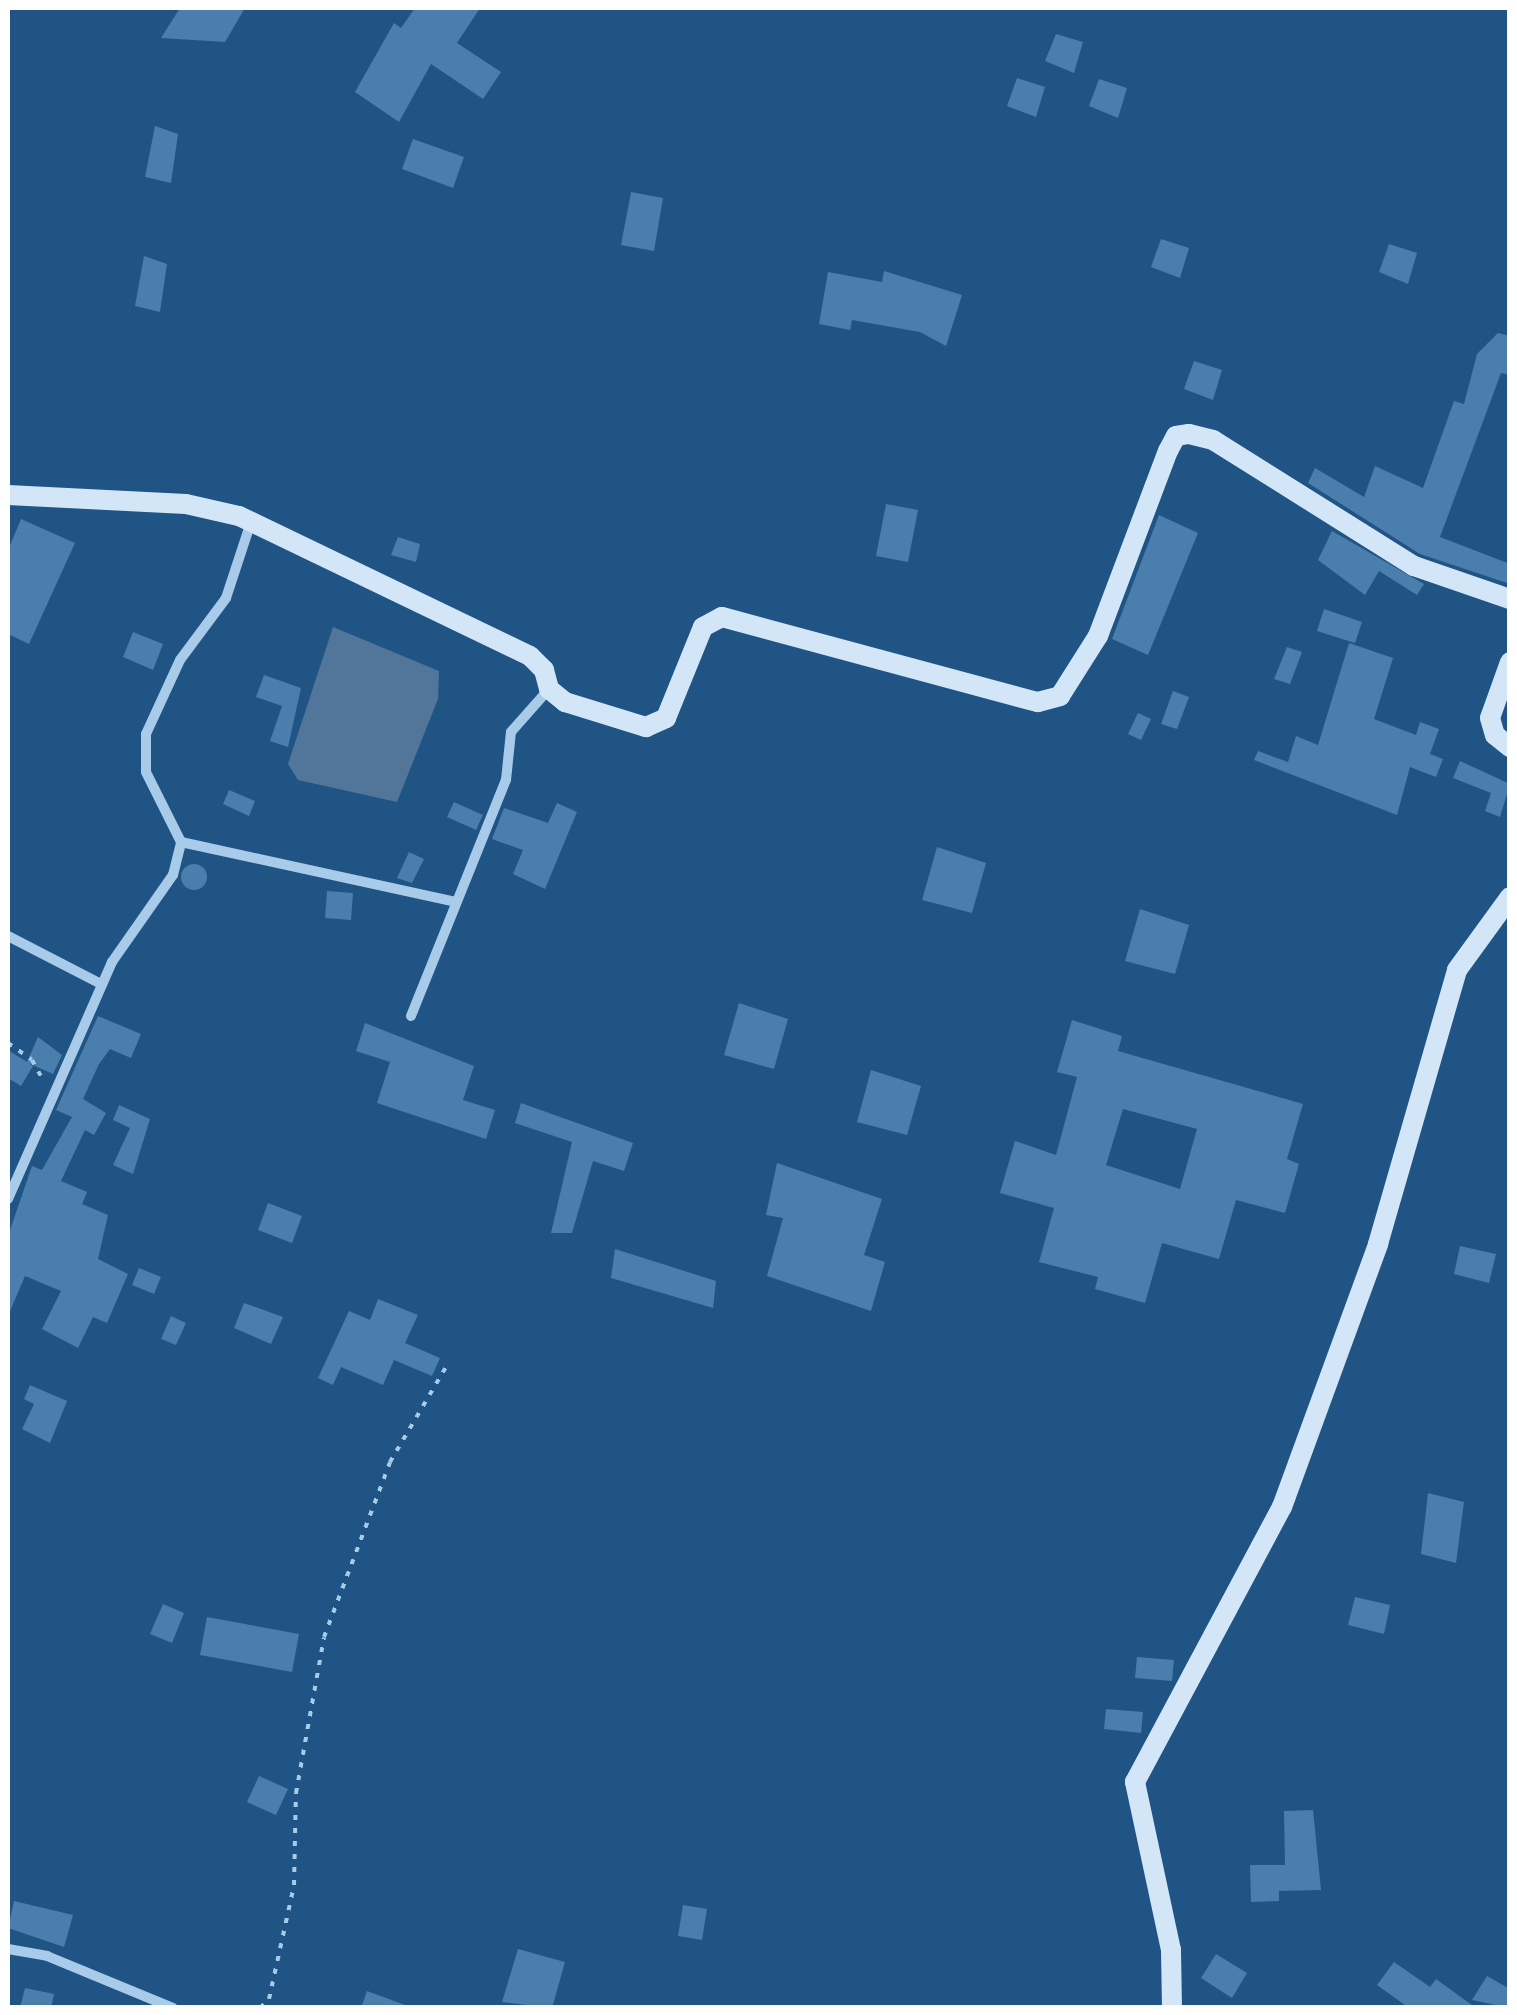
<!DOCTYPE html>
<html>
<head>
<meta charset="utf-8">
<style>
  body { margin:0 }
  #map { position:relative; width:1517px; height:2015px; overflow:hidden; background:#205485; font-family:Overpass,sans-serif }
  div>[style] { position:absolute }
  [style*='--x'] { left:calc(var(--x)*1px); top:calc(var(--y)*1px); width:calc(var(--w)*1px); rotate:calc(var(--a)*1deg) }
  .water>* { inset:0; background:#527699 }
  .building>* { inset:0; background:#497ead }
  .round { border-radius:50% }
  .path>* { height:4px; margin-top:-2px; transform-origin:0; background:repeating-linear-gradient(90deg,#a8cbe9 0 5px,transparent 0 13px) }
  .street>* { height:10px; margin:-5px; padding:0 5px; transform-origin:5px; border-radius:5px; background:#a8cbe9 }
  .secondary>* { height:20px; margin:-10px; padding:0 10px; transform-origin:10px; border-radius:10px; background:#d3e6f7 }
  span { translate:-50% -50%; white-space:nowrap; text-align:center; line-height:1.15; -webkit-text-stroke:8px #205485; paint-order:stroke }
  .frame { position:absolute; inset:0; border:10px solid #fff; pointer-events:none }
</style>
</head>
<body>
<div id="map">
  <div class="water">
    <i style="clip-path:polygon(333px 627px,439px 671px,438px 699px,397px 802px,298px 780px,288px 764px)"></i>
  </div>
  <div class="building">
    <i style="clip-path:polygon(180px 8px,245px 8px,225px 42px,161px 38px)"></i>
    <i style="clip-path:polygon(415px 8px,480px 8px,457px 43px,501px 72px,483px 99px,431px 64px,399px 122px,355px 92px,394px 23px,401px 28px)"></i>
    <i style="clip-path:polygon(1056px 34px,1083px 42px,1074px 73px,1045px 61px)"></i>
    <i style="clip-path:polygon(1017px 78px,1045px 87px,1036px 117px,1007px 106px)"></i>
    <i style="clip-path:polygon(1099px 79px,1127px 88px,1118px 118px,1089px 106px)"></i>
    <i style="clip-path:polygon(155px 126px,178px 134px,171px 183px,145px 177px)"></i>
    <i style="clip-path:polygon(413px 139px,464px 157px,453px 188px,402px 169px)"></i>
    <i style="clip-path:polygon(631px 192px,663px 198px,654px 251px,621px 245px)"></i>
    <i style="clip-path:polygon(1161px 239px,1189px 248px,1180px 278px,1151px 267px)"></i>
    <i style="clip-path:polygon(1389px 244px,1417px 253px,1408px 284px,1379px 272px)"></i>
    <i style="clip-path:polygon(144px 256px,167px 264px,160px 312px,135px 306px)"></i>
    <i style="clip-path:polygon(884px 271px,962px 295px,946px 346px,920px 332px,852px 320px,850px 330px,819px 324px,828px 272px,882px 282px)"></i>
    <i style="clip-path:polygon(1498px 333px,1510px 336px,1510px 375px,1501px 373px,1440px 537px,1510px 564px,1510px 584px,1420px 554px,1308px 483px,1315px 468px,1364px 497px,1375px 466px,1423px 488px,1454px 401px,1464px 404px,1477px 354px)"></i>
    <i style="clip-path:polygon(1194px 361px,1222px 370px,1213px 400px,1184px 389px)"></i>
    <i style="clip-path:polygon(886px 504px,918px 510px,908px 562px,876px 556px)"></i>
    <i style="clip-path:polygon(1159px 515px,1198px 533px,1148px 655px,1112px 639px)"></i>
    <i style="clip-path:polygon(21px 519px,75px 543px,29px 644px,8px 634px,8px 550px)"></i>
    <i style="clip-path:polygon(1332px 531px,1424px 584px,1417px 595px,1379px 571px,1365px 595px,1318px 560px)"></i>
    <i style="clip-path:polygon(398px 537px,420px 544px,416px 562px,391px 555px)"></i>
    <i style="clip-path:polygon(1324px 609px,1362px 622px,1355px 643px,1317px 631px)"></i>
    <i style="clip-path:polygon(133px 632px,163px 644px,153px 670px,123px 657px)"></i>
    <i style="clip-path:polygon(1349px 643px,1393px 658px,1374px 719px,1416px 735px,1420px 722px,1439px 729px,1430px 754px,1443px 759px,1436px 777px,1410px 767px,1397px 815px,1254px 760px,1258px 751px,1288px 762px,1296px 736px,1318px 745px)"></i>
    <i style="clip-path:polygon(1287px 647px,1302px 652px,1290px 684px,1274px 679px)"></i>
    <i style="clip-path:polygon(264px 675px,301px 688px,288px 747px,270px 741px,282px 706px,256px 697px)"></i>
    <i style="clip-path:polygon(1173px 691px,1189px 697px,1177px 729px,1161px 724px)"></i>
    <i style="clip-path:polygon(1138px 713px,1151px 719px,1141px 740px,1128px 734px)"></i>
    <i style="clip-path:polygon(1460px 761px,1510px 784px,1500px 817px,1485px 811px,1491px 793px,1453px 778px)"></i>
    <i style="clip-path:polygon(229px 790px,255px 801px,249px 816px,223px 804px)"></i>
    <i style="clip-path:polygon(454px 802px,483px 815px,476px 830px,447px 817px)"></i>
    <i style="clip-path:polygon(557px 803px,577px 812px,545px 889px,513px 874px,523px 850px,492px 839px,504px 808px,548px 823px)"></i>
    <i style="clip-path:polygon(937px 847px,986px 863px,972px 913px,922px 900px)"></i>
    <i style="clip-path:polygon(409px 852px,424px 859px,412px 883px,397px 878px)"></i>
    <i class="round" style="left:181px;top:864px;width:26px;height:26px"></i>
    <i style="clip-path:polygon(327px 891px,353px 893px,351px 920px,325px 918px)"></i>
    <i style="clip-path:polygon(1140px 909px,1189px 925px,1175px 974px,1125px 961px)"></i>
    <i style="clip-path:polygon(739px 1003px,788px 1019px,774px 1069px,724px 1055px)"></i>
    <i style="clip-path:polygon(98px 1016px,141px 1034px,131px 1058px,110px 1049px,99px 1064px,83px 1099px,106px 1113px,94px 1135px,85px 1130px,61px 1181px,87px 1192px,82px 1204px,108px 1215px,98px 1259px,128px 1274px,107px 1323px,93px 1317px,78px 1348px,42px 1329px,61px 1291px,25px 1276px,8px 1316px,8px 1236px,32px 1166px,42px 1170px,72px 1117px,56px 1110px)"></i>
    <i style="clip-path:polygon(evenodd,1072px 1020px,1122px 1036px,1118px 1051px,1303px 1104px,1287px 1159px,1299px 1164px,1285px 1213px,1236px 1200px,1219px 1259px,1162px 1243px,1145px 1303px,1095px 1289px,1098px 1277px,1039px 1262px,1054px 1208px,1000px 1193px,1015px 1141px,1056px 1155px,1077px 1077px,1057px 1072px,1072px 1020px,1123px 1109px,1197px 1129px,1180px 1189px,1106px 1165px,1123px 1109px)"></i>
    <i style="clip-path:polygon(365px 1023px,474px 1066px,463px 1100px,495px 1110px,486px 1139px,377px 1103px,390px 1062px,356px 1051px)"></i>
    <i style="clip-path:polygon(38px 1037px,62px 1055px,53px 1074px,28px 1063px,33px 1066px,21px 1086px,8px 1078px,8px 1050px,27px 1062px)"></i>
    <i style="clip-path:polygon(871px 1070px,921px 1086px,907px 1135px,857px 1122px)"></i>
    <i style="clip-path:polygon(521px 1103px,633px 1143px,624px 1171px,593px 1161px,572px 1233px,551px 1233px,572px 1142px,515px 1123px)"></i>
    <i style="clip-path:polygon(119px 1105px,150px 1119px,133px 1174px,113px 1165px,130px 1128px,113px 1120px)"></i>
    <i style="clip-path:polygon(777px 1163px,882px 1199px,864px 1255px,885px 1262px,871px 1311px,767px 1276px,783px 1218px,766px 1215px)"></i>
    <i style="clip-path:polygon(268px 1203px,302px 1216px,292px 1243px,258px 1230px)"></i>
    <i style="clip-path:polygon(1460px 1246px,1496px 1254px,1489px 1283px,1454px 1274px)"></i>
    <i style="clip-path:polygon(615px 1249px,716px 1281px,713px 1308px,611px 1278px)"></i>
    <i style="clip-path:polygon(139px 1268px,161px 1277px,154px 1294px,132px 1285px)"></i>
    <i style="clip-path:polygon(378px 1299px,418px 1315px,405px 1343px,440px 1358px,432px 1376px,394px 1360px,383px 1385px,341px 1367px,333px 1385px,318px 1378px,349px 1311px,370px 1320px)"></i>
    <i style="clip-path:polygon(244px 1303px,283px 1317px,271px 1344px,234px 1328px)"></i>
    <i style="clip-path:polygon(171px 1316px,186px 1323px,176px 1345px,161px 1339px)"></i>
    <i style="clip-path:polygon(30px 1385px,67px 1401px,50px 1443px,22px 1429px,34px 1404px,24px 1399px)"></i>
    <i style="clip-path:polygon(1428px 1493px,1464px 1502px,1456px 1563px,1421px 1554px)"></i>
    <i style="clip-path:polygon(1355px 1597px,1390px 1605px,1384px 1634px,1348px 1625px)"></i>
    <i style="clip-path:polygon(163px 1604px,184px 1613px,172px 1643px,150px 1634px)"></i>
    <i style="clip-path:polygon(207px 1617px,299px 1634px,292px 1672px,200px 1655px)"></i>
    <i style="clip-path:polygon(1137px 1657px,1174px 1660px,1172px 1681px,1135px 1678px)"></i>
    <i style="clip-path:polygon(1106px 1709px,1143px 1712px,1141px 1733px,1104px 1729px)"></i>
    <i style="clip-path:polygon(259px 1776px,288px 1789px,276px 1815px,247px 1802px)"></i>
    <i style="clip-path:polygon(1313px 1810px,1321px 1890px,1279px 1891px,1279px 1901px,1251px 1902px,1250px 1865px,1285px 1865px,1284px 1811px)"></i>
    <i style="clip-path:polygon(14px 1901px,73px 1915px,64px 1947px,8px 1928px)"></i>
    <i style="clip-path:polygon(683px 1905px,707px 1909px,702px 1940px,678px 1936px)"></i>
    <i style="clip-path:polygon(518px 1949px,565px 1962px,552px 2008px,502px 2002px)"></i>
    <i style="clip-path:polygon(1216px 1954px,1247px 1973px,1232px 1998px,1201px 1978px)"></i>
    <i style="clip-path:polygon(1394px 1962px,1430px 1987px,1436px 1979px,1476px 2008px,1409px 2008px,1377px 1985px)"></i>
    <i style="clip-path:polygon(1487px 1976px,1510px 1989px,1510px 2008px,1472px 2000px)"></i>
    <i style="clip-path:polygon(25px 1988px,54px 1994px,51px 2008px,20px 2008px)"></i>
    <i style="clip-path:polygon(367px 1991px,408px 2006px,408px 2008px,361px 2008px)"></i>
  </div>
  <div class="path">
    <i style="--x:8;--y:1043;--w:29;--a:35"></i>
    <i style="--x:32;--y:1060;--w:25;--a:61"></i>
    <i style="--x:260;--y:2008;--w:13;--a:-45"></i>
    <i style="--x:269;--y:1999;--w:117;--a:-77.6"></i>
    <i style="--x:294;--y:1885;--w:92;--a:-88.8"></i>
    <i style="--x:296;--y:1793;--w:158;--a:-79.8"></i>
    <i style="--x:324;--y:1637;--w:187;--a:-69.3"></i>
    <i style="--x:390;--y:1462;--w:110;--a:-59.5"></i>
  </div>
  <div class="street">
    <i style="--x:181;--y:842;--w:281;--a:12.3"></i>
    <i style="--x:8;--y:936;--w:105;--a:27.3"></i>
    <i style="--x:411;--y:1016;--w:254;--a:-68.1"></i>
    <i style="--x:506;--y:780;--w:48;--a:-84.1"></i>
    <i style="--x:511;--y:732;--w:57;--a:-48.5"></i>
    <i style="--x:8;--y:1199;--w:259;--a:-66.3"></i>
    <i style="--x:112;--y:962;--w:106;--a:-55"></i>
    <i style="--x:173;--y:875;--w:34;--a:-76"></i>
    <i style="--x:181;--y:842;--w:78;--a:-116.6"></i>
    <i style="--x:146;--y:772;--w:38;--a:-90"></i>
    <i style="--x:146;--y:734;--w:81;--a:-65.3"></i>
    <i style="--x:180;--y:660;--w:77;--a:-53.4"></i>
    <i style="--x:226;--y:598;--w:80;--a:-71.8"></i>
    <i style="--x:8;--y:1949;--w:40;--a:10"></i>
    <i style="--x:47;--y:1956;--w:136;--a:22.4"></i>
  </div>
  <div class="secondary">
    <i style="--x:8;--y:495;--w:178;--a:2.9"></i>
    <i style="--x:186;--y:504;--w:54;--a:12.8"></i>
    <i style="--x:239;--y:516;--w:323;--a:25.7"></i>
    <i style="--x:530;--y:656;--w:20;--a:45"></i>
    <i style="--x:544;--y:670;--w:20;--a:75"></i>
    <i style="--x:549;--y:689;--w:21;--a:39"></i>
    <i style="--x:565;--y:702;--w:85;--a:17.2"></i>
    <i style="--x:646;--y:727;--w:22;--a:-24"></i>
    <i style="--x:666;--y:718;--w:98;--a:-67.9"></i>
    <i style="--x:703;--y:627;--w:21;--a:-28"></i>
    <i style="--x:722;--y:617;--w:327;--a:15.1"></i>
    <i style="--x:1038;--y:702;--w:23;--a:-15"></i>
    <i style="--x:1060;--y:696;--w:71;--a:-57.7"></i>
    <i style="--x:1098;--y:636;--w:198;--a:-69.3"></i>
    <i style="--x:1168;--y:451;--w:17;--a:-62"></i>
    <i style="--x:1176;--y:436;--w:13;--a:-9"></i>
    <i style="--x:1189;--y:434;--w:25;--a:14"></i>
    <i style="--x:1213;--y:440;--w:237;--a:32.1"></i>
    <i style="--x:1414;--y:566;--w:102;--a:19"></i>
    <i style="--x:1510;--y:662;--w:59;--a:109.7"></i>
    <i style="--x:1490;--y:718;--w:18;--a:74"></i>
    <i style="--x:1495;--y:735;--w:19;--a:39"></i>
    <i style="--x:1172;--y:2008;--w:58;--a:-91"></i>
    <i style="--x:1171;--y:1950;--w:172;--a:-102.1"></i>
    <i style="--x:1135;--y:1782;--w:312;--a:-61.9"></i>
    <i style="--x:1282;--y:1507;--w:280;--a:-69.9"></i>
    <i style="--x:1378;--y:1244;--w:285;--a:-73.9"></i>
    <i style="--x:1457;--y:970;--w:90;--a:-54"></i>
  </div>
  <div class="frame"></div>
</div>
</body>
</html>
